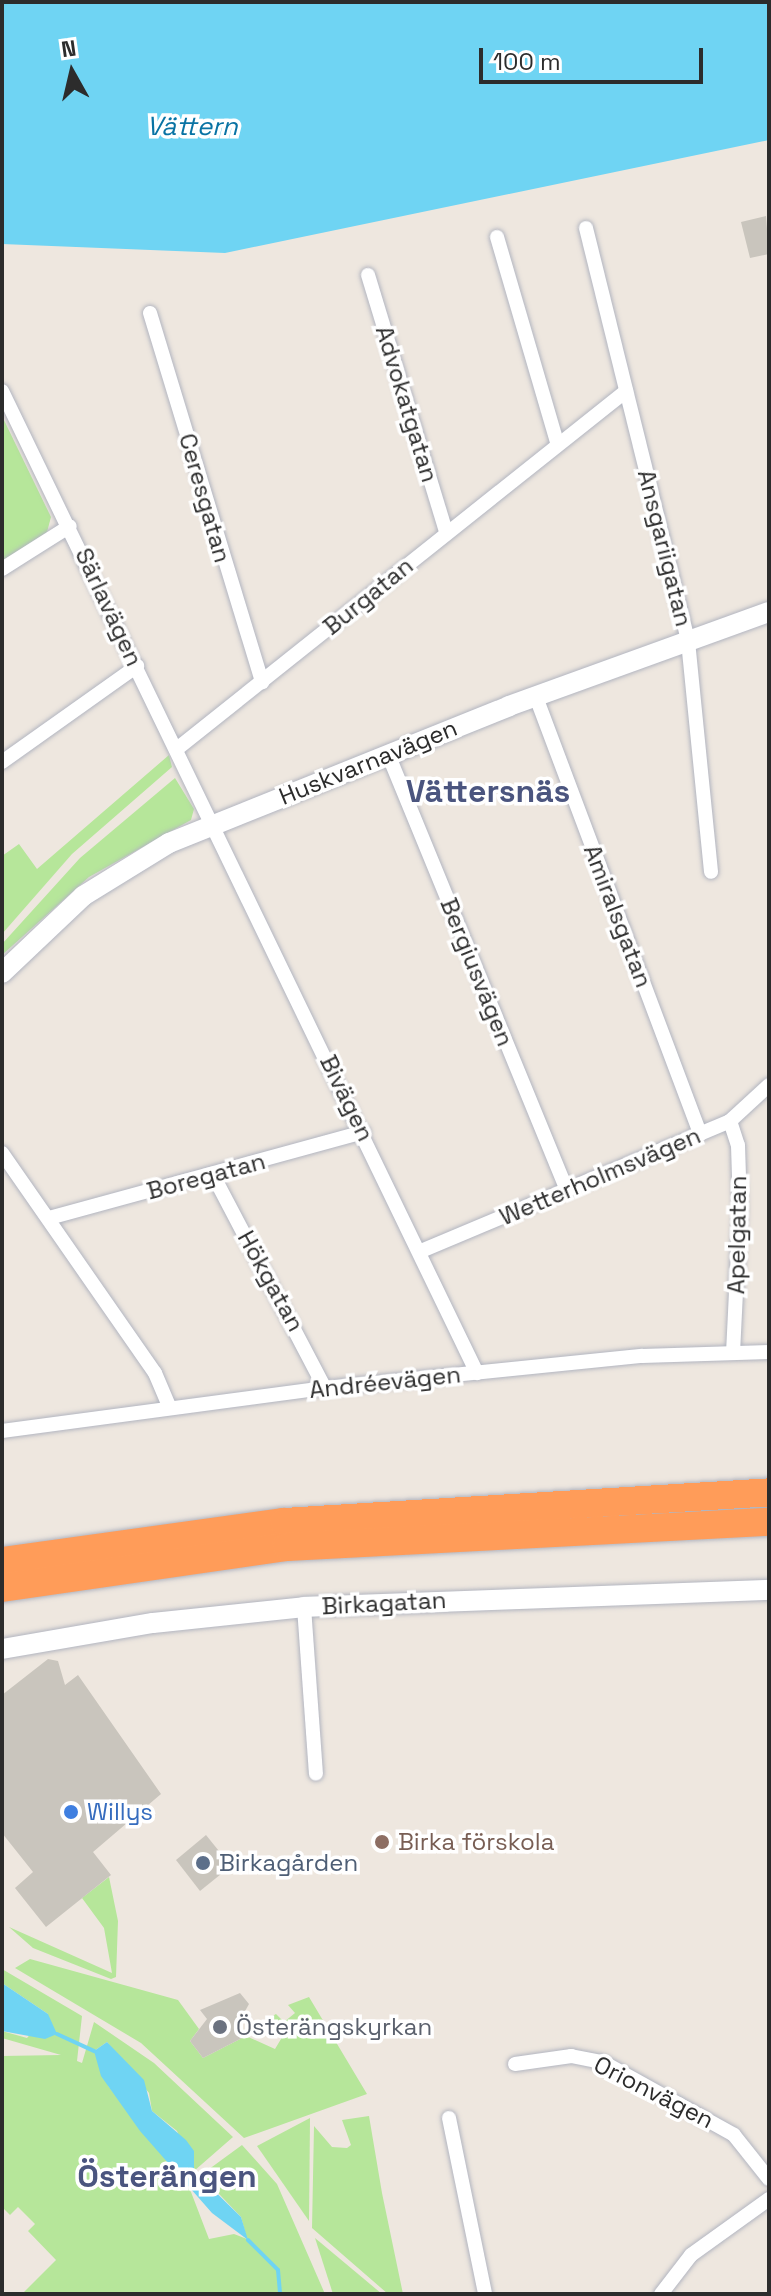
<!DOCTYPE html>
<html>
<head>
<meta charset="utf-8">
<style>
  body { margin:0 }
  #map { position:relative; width:771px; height:2296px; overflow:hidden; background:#eee7df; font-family:"Space Grotesk",sans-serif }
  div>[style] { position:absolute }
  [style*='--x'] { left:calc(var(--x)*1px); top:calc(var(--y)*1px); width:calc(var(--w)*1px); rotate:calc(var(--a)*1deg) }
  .green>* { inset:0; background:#b6e69a }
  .water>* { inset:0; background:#6fd4f3 }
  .stream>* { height:4px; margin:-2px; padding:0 2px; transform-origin:2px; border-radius:2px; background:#6fd4f3 }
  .building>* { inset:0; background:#c9c5bd }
  .roads { filter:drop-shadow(0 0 2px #b2b5c0) drop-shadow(0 0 2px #b2b5c0) }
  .street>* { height:14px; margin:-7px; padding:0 7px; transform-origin:7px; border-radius:7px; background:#fff }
  .secondary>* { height:20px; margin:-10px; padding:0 10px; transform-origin:10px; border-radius:10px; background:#fff }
  .highway>* { height:28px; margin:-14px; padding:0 14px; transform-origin:14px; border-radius:14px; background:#ff9c59 }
  .dots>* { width:22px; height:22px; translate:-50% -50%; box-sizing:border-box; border:4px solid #fff; border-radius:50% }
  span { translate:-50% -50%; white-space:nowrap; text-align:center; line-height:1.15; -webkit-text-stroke:7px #fff; paint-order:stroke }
  .street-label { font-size:24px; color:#2c2c2c }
  .shop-label { font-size:24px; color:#366cbe }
  .left { translate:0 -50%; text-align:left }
  .education-label { font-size:24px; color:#785e54 }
  .service-label { font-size:24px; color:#4e5e75 }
  .worship-label { font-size:24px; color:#5b616d }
  .water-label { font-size:26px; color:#0973a4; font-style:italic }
  .district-label { font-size:32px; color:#4b557f; font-weight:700 }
  .frame { position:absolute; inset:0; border:4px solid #2c2c2c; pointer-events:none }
  .north { position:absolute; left:32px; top:32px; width:80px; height:80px; -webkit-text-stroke:6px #fff; paint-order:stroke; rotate:352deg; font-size:22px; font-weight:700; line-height:32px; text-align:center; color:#2c2c2c }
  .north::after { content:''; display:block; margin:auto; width:28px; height:36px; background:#2c2c2c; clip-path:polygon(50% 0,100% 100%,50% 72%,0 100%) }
  .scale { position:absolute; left:479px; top:48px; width:224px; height:36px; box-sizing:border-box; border:4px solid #2c2c2c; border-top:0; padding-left:10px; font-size:24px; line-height:28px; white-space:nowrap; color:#2c2c2c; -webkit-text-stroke:6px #fff; paint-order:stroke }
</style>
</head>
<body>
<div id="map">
  <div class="green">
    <i style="clip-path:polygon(2px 416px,51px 517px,47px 532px,2px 561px)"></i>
    <i style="clip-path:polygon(169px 755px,172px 767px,72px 854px,2px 934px,2px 856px,19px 844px,37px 869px)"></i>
    <i style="clip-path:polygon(175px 778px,194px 809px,191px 820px,89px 877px,2px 955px,2px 944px,80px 858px)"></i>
    <i style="clip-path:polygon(109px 1877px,118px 1921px,116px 1977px,111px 1979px,33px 1948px,9px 1927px,112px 1973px,104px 1928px,82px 1898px)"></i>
    <i style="clip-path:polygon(30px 1959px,178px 2000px,199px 2029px,190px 2041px,203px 2058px,246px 2036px,275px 2049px,284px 2034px,269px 2018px,276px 2014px,284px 2022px,295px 2013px,288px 2005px,309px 1997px,367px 2094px,244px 2138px,141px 2043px,15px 1968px)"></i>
    <i style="clip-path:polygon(2px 1969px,82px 2016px,77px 2061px,82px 2063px,94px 2022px,154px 2063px,233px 2137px,194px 2171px,177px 2131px,152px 2111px,149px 2093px,107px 2042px,94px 2051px,109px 2087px,191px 2192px,209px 2239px,234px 2234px,247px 2239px,241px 2217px,201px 2175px,242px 2145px,277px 2184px,325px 2294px,22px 2294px,56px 2260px,28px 2231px,35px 2224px,18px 2207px,10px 2215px,2px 2207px,2px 2056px,61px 2055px,2px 2038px,2px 2031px,27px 2038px,48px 2014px,2px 1983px)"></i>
    <i style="clip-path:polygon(369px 2116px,382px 2193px,403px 2294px,388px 2294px,312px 2228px,314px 2126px,332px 2147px,347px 2148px,351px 2145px,342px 2120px)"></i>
    <i style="clip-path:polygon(310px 2118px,309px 2221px,257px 2146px)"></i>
    <i style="clip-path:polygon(315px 2238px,382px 2294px,333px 2294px)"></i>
  </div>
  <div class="water">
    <i style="clip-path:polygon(2px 2px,769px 2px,769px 140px,225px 253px,2px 244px)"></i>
    <i style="clip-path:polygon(2px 1983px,48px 2014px,57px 2034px,45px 2039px,2px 2031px)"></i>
    <i style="clip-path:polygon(107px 2042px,144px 2080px,152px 2111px,186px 2140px,194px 2151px,194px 2171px,241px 2217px,248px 2240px,212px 2213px,140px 2131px,101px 2076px,94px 2051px)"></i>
  </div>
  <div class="stream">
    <i style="--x:57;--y:2034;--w:41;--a:24.7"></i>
    <i style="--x:248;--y:2240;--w:42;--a:45"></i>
    <i style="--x:278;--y:2270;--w:24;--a:85"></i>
  </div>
  <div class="building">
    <i style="clip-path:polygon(766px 216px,769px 254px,750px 258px,741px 222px)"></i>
    <i style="clip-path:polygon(48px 1659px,58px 1661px,65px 1685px,78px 1675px,161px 1794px,93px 1852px,111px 1875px,46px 1927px,15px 1888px,33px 1872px,2px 1833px,2px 1695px)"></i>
    <i style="clip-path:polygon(206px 1835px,231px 1866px,200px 1891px,176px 1860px)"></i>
    <i style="clip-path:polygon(240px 1993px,249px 2004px,238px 2024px,246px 2036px,203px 2058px,190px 2041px,207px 2019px,200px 2010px)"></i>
  </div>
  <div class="roads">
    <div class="street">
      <i style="--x:586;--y:228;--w:425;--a:76.1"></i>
      <i style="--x:688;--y:641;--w:232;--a:84.3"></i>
      <i style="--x:497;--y:237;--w:214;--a:73.7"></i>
      <i style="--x:368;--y:275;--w:269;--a:73.1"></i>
      <i style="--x:150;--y:313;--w:386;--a:73.1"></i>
      <i style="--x:2;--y:391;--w:1091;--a:64.19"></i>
      <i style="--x:2;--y:569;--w:80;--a:-32.3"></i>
      <i style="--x:536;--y:697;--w:467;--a:69.4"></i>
      <i style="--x:178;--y:748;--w:573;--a:-38.55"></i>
      <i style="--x:388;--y:754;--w:470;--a:67.7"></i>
      <i style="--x:2;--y:762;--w:166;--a:-35.4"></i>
      <i style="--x:730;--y:1121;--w:25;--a:72"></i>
      <i style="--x:738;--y:1145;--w:65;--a:88.2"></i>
      <i style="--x:740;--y:1210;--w:141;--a:92.8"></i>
      <i style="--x:2;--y:1153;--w:268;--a:55.2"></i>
      <i style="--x:155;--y:1373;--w:34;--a:67"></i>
      <i style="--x:213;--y:1175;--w:241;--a:62.3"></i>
      <i style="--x:49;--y:1218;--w:326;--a:-15.3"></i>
      <i style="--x:421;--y:1251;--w:335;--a:-22.8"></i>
      <i style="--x:730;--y:1121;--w:53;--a:-42.7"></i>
      <i style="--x:2;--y:1431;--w:326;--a:-7.6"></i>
      <i style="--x:325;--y:1388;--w:319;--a:-5.8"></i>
      <i style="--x:642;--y:1356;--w:127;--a:-1.8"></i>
      <i style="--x:304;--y:1607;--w:167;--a:85.9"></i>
      <i style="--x:515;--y:2064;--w:57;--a:-8.1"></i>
      <i style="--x:571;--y:2056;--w:33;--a:11"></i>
      <i style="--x:603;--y:2062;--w:150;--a:29.1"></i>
      <i style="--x:734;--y:2135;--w:56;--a:51.5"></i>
      <i style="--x:449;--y:2118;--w:180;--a:78.4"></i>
      <i style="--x:661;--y:2294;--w:49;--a:-52.4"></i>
      <i style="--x:691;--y:2255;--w:96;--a:-35.7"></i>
    </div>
    <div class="secondary">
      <i style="--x:2;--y:973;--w:112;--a:-43.5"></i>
      <i style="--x:83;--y:896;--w:101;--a:-31.6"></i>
      <i style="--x:169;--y:843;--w:367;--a:-21.9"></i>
      <i style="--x:509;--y:706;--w:276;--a:-19.9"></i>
      <i style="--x:2;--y:1649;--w:153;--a:-9.8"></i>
      <i style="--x:153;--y:1623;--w:152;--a:-6"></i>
      <i style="--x:304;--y:1607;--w:465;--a:-2.1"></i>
    </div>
    <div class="highway">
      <i style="--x:2;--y:1561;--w:285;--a:-7.9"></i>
      <i style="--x:284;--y:1522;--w:486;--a:-3.5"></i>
      <i style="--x:2;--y:1588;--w:288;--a:-8.2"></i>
      <i style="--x:287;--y:1547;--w:483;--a:-3"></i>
    </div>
  </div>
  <div class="dots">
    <i style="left:71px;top:1812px;background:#3f7fe0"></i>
    <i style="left:382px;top:1842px;background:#8d6e63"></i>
    <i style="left:203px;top:1863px;background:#5c6f8a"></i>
    <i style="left:220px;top:2027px;background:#6b7280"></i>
  </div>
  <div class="street-label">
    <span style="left:407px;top:404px;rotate:73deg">Advokatgatan</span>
    <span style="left:205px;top:498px;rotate:74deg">Ceresgatan</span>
    <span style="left:665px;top:548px;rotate:76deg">Ansgariigatan</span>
    <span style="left:368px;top:596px;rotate:-39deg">Burgatan</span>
    <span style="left:109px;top:607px;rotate:65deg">Särlavägen</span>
    <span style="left:368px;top:762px;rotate:-22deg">Huskvarnavägen</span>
    <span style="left:618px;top:916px;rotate:69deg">Amiralsgatan</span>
    <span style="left:477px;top:972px;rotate:68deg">Bergiusvägen</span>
    <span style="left:347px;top:1098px;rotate:64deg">Bivägen</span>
    <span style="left:206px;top:1176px;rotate:-15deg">Boregatan</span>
    <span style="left:600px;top:1176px;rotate:-23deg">Wetterholmsvägen</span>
    <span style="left:737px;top:1235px;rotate:-89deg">Apelgatan</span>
    <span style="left:271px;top:1281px;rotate:61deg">Hökgatan</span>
    <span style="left:385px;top:1382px;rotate:-6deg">Andréevägen</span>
    <span style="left:384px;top:1603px;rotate:-3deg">Birkagatan</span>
    <span style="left:654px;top:2092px;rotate:27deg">Orionvägen</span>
  </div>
  <div class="shop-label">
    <span class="left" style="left:87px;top:1812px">Willys</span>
  </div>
  <div class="education-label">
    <span class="left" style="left:398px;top:1842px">Birka förskola</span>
  </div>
  <div class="service-label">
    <span class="left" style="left:219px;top:1863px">Birkagården</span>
  </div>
  <div class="worship-label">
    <span class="left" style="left:236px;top:2027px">Österängskyrkan</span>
  </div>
  <div class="water-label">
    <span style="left:192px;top:127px">Vättern</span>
  </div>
  <div class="district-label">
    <span style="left:488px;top:791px">Vättersnäs</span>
    <span style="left:167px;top:2176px">Österängen</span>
  </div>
  <div class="frame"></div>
  <div class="north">N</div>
  <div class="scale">100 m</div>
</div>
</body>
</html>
